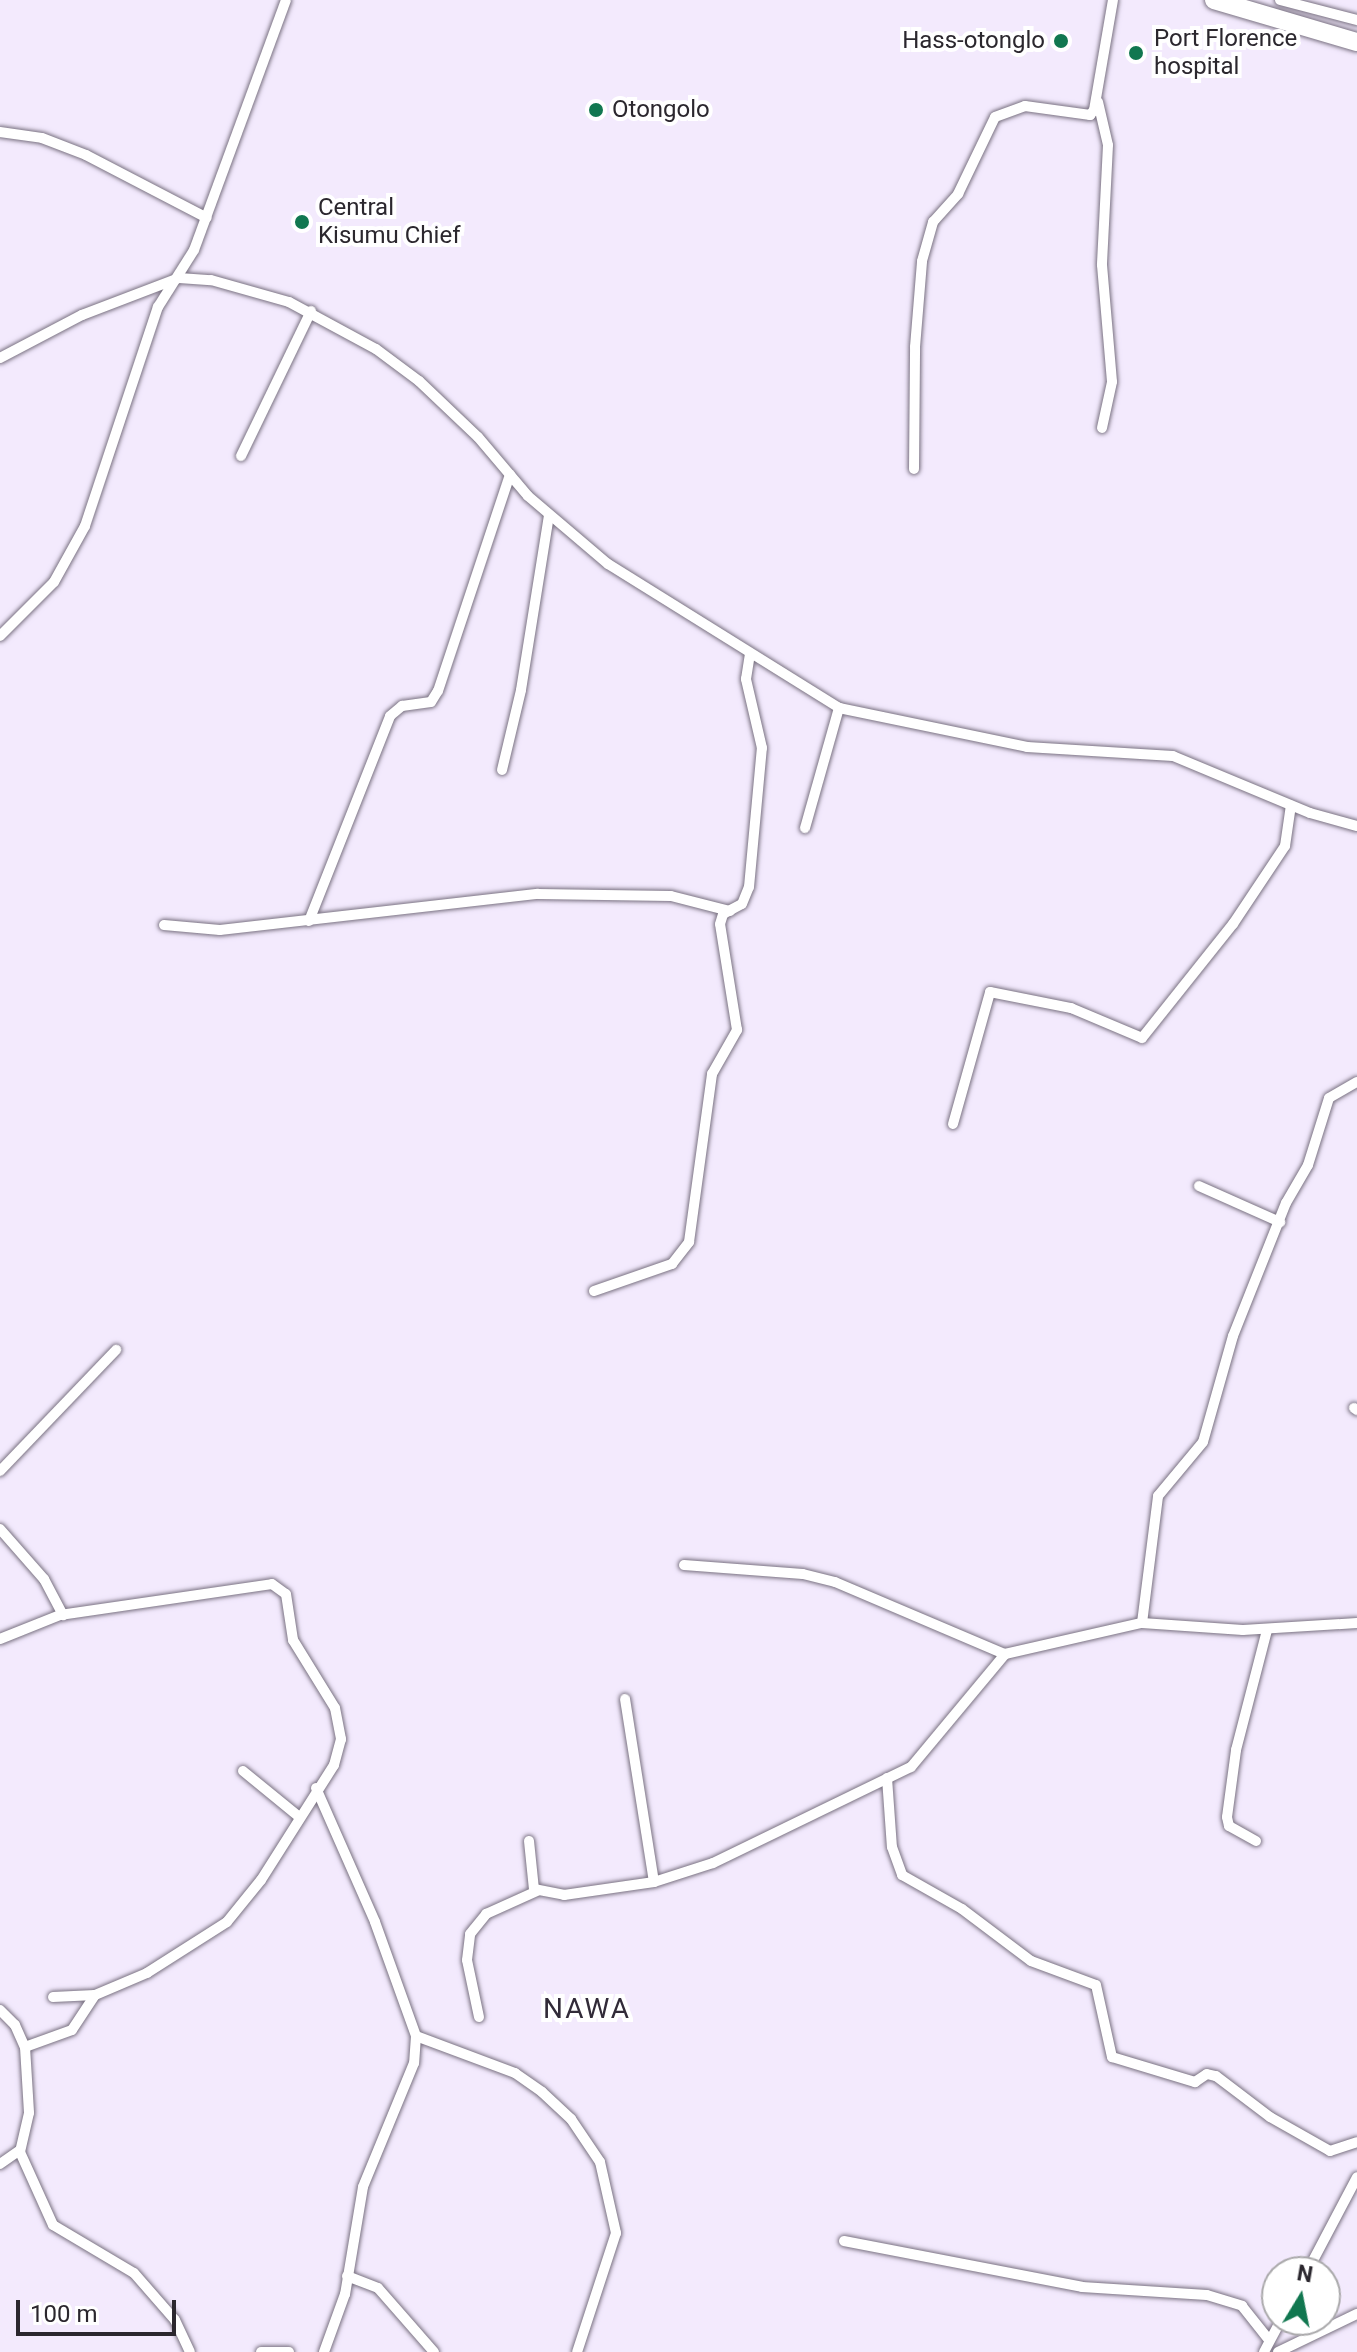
<!DOCTYPE html>
<html>
<head>
<meta charset="utf-8">
<style>
  body { margin:0 }
  #map { position:relative; width:1357px; height:2352px; overflow:hidden; background:#f3eafd; font-family:Roboto,sans-serif }
  div>[style] { position:absolute }
  [style*='--x'] { left:calc(var(--x)*1px); top:calc(var(--y)*1px); width:calc(var(--w)*1px); rotate:calc(var(--a)*1deg) }
  .roads { filter:drop-shadow(0 0 2px #7a7282) drop-shadow(0 0 2px #7a7282) }
  .street>* { height:10px; margin:-5px; padding:0 5px; transform-origin:5px; border-radius:5px; background:#fff }
  .highway>* { height:18px; margin:-9px; padding:0 9px; transform-origin:9px; border-radius:9px; background:#fff }
  .dots>* { width:22px; height:22px; translate:-50% -50%; box-sizing:border-box; border:4px solid #fff; border-radius:50% }
  span { translate:-50% -50%; white-space:nowrap; text-align:center; line-height:1.15; -webkit-text-stroke:8px #fff; paint-order:stroke }
  .poi-label { font-size:24px; color:#2b272e }
  .left { translate:0 -50%; text-align:left }
  .right { translate:-100% -50%; text-align:right }
  .quarter-label { font-size:28px; color:#312a38; letter-spacing:2px }
  .north { position:absolute; left:1261px; top:2256px; width:80px; height:80px; box-sizing:border-box; background:#fff; border:2px solid #aaa9ab; border-radius:50%; rotate:10deg; font-size:22px; font-weight:700; line-height:32px; text-align:center; color:#2b272e }
  .north::after { content:''; display:block; margin:auto; width:28px; height:36px; background:#117750; clip-path:polygon(50% 0,100% 100%,50% 72%,0 100%) }
  .scale { position:absolute; left:16px; top:2300px; width:160px; height:36px; box-sizing:border-box; border:4px solid #2b272e; border-top:0; padding-left:10px; font-size:24px; line-height:28px; white-space:nowrap; color:#2b272e; -webkit-text-stroke:6px #fff; paint-order:stroke }
</style>
</head>
<body>
<div id="map">
  <div class="roads">
    <div class="street">
      <i style="--x:1280;--y:0;--w:80;--a:14.6"></i>
      <i style="--x:1098;--y:102;--w:44;--a:76.9"></i>
      <i style="--x:1108;--y:145;--w:120;--a:92.9"></i>
      <i style="--x:1102;--y:265;--w:117;--a:85.1"></i>
      <i style="--x:1112;--y:382;--w:47;--a:102.3"></i>
      <i style="--x:0;--y:132;--w:42;--a:8.1"></i>
      <i style="--x:42;--y:138;--w:47;--a:21.1"></i>
      <i style="--x:86;--y:155;--w:136;--a:27.5"></i>
      <i style="--x:0;--y:358;--w:93;--a:-27.7"></i>
      <i style="--x:82;--y:315;--w:104;--a:-20.9"></i>
      <i style="--x:179;--y:278;--w:32;--a:4"></i>
      <i style="--x:211;--y:280;--w:81;--a:15.8"></i>
      <i style="--x:289;--y:302;--w:99;--a:28.4"></i>
      <i style="--x:376;--y:349;--w:54;--a:36.7"></i>
      <i style="--x:419;--y:381;--w:81;--a:43.5"></i>
      <i style="--x:478;--y:437;--w:77;--a:49.7"></i>
      <i style="--x:528;--y:496;--w:105;--a:40.4"></i>
      <i style="--x:608;--y:564;--w:272;--a:31.9"></i>
      <i style="--x:839;--y:708;--w:192;--a:11.7"></i>
      <i style="--x:1027;--y:747;--w:146;--a:3.5"></i>
      <i style="--x:1173;--y:756;--w:148;--a:22.6"></i>
      <i style="--x:1310;--y:813;--w:49;--a:15.5"></i>
      <i style="--x:241;--y:456;--w:161;--a:-64.2"></i>
      <i style="--x:914;--y:469;--w:122;--a:-89.5"></i>
      <i style="--x:915;--y:347;--w:86;--a:-85.3"></i>
      <i style="--x:922;--y:261;--w:41;--a:-74.2"></i>
      <i style="--x:933;--y:222;--w:38;--a:-48"></i>
      <i style="--x:958;--y:194;--w:85;--a:-64.3"></i>
      <i style="--x:995;--y:117;--w:32;--a:-20"></i>
      <i style="--x:1025;--y:106;--w:66;--a:7.9"></i>
      <i style="--x:1090;--y:115;--w:6;--a:-51"></i>
      <i style="--x:1094;--y:110;--w:112;--a:-80.2"></i>
      <i style="--x:0;--y:636;--w:76;--a:-45"></i>
      <i style="--x:54;--y:582;--w:64;--a:-61"></i>
      <i style="--x:85;--y:526;--w:231;--a:-71.6"></i>
      <i style="--x:158;--y:307;--w:67;--a:-57.7"></i>
      <i style="--x:194;--y:250;--w:266;--a:-69.8"></i>
      <i style="--x:502;--y:770;--w:82;--a:-76.6"></i>
      <i style="--x:521;--y:690;--w:177;--a:-80.9"></i>
      <i style="--x:805;--y:828;--w:125;--a:-74.2"></i>
      <i style="--x:309;--y:921;--w:220;--a:-68.4"></i>
      <i style="--x:390;--y:716;--w:16;--a:-40"></i>
      <i style="--x:402;--y:706;--w:29;--a:-8"></i>
      <i style="--x:431;--y:702;--w:13;--a:-58"></i>
      <i style="--x:438;--y:691;--w:228;--a:-71.6"></i>
      <i style="--x:164;--y:925;--w:56;--a:5.1"></i>
      <i style="--x:220;--y:930;--w:320;--a:-6.5"></i>
      <i style="--x:538;--y:894;--w:133;--a:0.9"></i>
      <i style="--x:671;--y:896;--w:61;--a:14.3"></i>
      <i style="--x:953;--y:1124;--w:137;--a:-74.3"></i>
      <i style="--x:990;--y:992;--w:83;--a:11.2"></i>
      <i style="--x:1071;--y:1008;--w:77;--a:22.9"></i>
      <i style="--x:1142;--y:1038;--w:146;--a:-51.4"></i>
      <i style="--x:1233;--y:924;--w:94;--a:-56.3"></i>
      <i style="--x:1285;--y:846;--w:41;--a:-81.7"></i>
      <i style="--x:1199;--y:1186;--w:89;--a:24"></i>
      <i style="--x:594;--y:1291;--w:83;--a:-19.1"></i>
      <i style="--x:672;--y:1264;--w:28;--a:-52"></i>
      <i style="--x:689;--y:1242;--w:170;--a:-82.2"></i>
      <i style="--x:712;--y:1074;--w:51;--a:-60.4"></i>
      <i style="--x:737;--y:1030;--w:107;--a:-99.1"></i>
      <i style="--x:720;--y:924;--w:10;--a:-73"></i>
      <i style="--x:723;--y:914;--w:21;--a:-28"></i>
      <i style="--x:742;--y:904;--w:18;--a:-68"></i>
      <i style="--x:749;--y:887;--w:140;--a:-84.7"></i>
      <i style="--x:762;--y:748;--w:71;--a:-103.1"></i>
      <i style="--x:746;--y:679;--w:25;--a:-81"></i>
      <i style="--x:1354;--y:1408;--w:4;--a:34"></i>
      <i style="--x:0;--y:1471;--w:168;--a:-46.2"></i>
      <i style="--x:0;--y:1529;--w:67;--a:48.7"></i>
      <i style="--x:44;--y:1579;--w:41;--a:62.2"></i>
      <i style="--x:684;--y:1565;--w:119;--a:4.3"></i>
      <i style="--x:803;--y:1574;--w:33;--a:14"></i>
      <i style="--x:835;--y:1582;--w:185;--a:23"></i>
      <i style="--x:1005;--y:1654;--w:140;--a:-12.8"></i>
      <i style="--x:1142;--y:1623;--w:101;--a:4"></i>
      <i style="--x:1243;--y:1630;--w:114;--a:-3.5"></i>
      <i style="--x:1142;--y:1623;--w:128;--a:-82.8"></i>
      <i style="--x:1158;--y:1496;--w:70;--a:-50.2"></i>
      <i style="--x:1203;--y:1442;--w:110;--a:-74.2"></i>
      <i style="--x:1233;--y:1336;--w:143;--a:-68.3"></i>
      <i style="--x:1286;--y:1203;--w:44;--a:-59.9"></i>
      <i style="--x:1308;--y:1165;--w:70;--a:-72.6"></i>
      <i style="--x:1329;--y:1098;--w:32;--a:-30"></i>
      <i style="--x:0;--y:1639;--w:65;--a:-21.8"></i>
      <i style="--x:60;--y:1615;--w:214;--a:-8.3"></i>
      <i style="--x:272;--y:1584;--w:17;--a:36"></i>
      <i style="--x:286;--y:1594;--w:47;--a:81.3"></i>
      <i style="--x:293;--y:1640;--w:80;--a:58.3"></i>
      <i style="--x:335;--y:1708;--w:32;--a:79"></i>
      <i style="--x:341;--y:1739;--w:27;--a:105"></i>
      <i style="--x:334;--y:1765;--w:136;--a:122.4"></i>
      <i style="--x:261;--y:1880;--w:54;--a:129"></i>
      <i style="--x:227;--y:1922;--w:95;--a:147.5"></i>
      <i style="--x:147;--y:1973;--w:56;--a:157.1"></i>
      <i style="--x:95;--y:1995;--w:42;--a:123.3"></i>
      <i style="--x:72;--y:2030;--w:50;--a:160.1"></i>
      <i style="--x:625;--y:1699;--w:185;--a:81"></i>
      <i style="--x:243;--y:1771;--w:71;--a:39.3"></i>
      <i style="--x:887;--y:1778;--w:69;--a:85.9"></i>
      <i style="--x:892;--y:1847;--w:30;--a:70"></i>
      <i style="--x:902;--y:1875;--w:69;--a:29.5"></i>
      <i style="--x:962;--y:1909;--w:86;--a:37"></i>
      <i style="--x:1031;--y:1961;--w:69;--a:20.3"></i>
      <i style="--x:1096;--y:1985;--w:74;--a:77.5"></i>
      <i style="--x:1112;--y:2057;--w:87;--a:16.8"></i>
      <i style="--x:1195;--y:2082;--w:14;--a:-34"></i>
      <i style="--x:1207;--y:2074;--w:9;--a:13"></i>
      <i style="--x:1216;--y:2076;--w:68;--a:37.2"></i>
      <i style="--x:1270;--y:2117;--w:69;--a:29.5"></i>
      <i style="--x:1330;--y:2151;--w:28;--a:-18"></i>
      <i style="--x:316;--y:1788;--w:146;--a:66.2"></i>
      <i style="--x:375;--y:1922;--w:121;--a:70.2"></i>
      <i style="--x:416;--y:2036;--w:27;--a:94"></i>
      <i style="--x:414;--y:2063;--w:134;--a:112.4"></i>
      <i style="--x:363;--y:2187;--w:109;--a:99.5"></i>
      <i style="--x:345;--y:2294;--w:62;--a:109.9"></i>
      <i style="--x:529;--y:1841;--w:48;--a:84.1"></i>
      <i style="--x:534;--y:1889;--w:31;--a:11"></i>
      <i style="--x:564;--y:1895;--w:91;--a:-8.2"></i>
      <i style="--x:654;--y:1882;--w:62;--a:-17.9"></i>
      <i style="--x:713;--y:1863;--w:220;--a:-25.9"></i>
      <i style="--x:911;--y:1767;--w:147;--a:-50.2"></i>
      <i style="--x:1256;--y:1841;--w:31;--a:-151"></i>
      <i style="--x:1229;--y:1826;--w:9;--a:-103"></i>
      <i style="--x:1227;--y:1817;--w:68;--a:-82.3"></i>
      <i style="--x:1236;--y:1750;--w:124;--a:-75.5"></i>
      <i style="--x:53;--y:1997;--w:42;--a:-2.7"></i>
      <i style="--x:0;--y:2010;--w:21;--a:45"></i>
      <i style="--x:15;--y:2025;--w:24;--a:66"></i>
      <i style="--x:25;--y:2047;--w:66;--a:86.5"></i>
      <i style="--x:29;--y:2113;--w:40;--a:103"></i>
      <i style="--x:20;--y:2152;--w:80;--a:65.7"></i>
      <i style="--x:53;--y:2225;--w:94;--a:30.7"></i>
      <i style="--x:134;--y:2273;--w:62;--a:48.9"></i>
      <i style="--x:175;--y:2320;--w:35;--a:65"></i>
      <i style="--x:479;--y:2017;--w:58;--a:-101.9"></i>
      <i style="--x:467;--y:1960;--w:26;--a:-83"></i>
      <i style="--x:470;--y:1934;--w:26;--a:-51"></i>
      <i style="--x:486;--y:1914;--w:56;--a:-24.3"></i>
      <i style="--x:416;--y:2036;--w:106;--a:20.5"></i>
      <i style="--x:515;--y:2073;--w:33;--a:35"></i>
      <i style="--x:542;--y:2092;--w:40;--a:43"></i>
      <i style="--x:571;--y:2119;--w:52;--a:56"></i>
      <i style="--x:600;--y:2162;--w:73;--a:77.3"></i>
      <i style="--x:616;--y:2233;--w:125;--a:108.1"></i>
      <i style="--x:0;--y:2164;--w:24;--a:-35"></i>
      <i style="--x:844;--y:2241;--w:242;--a:10.9"></i>
      <i style="--x:1082;--y:2287;--w:125;--a:3.7"></i>
      <i style="--x:1207;--y:2295;--w:37;--a:17"></i>
      <i style="--x:1242;--y:2306;--w:43;--a:51.5"></i>
      <i style="--x:1307;--y:2272;--w:107;--a:-62.2"></i>
      <i style="--x:347;--y:2276;--w:33;--a:21"></i>
      <i style="--x:378;--y:2288;--w:85;--a:48.8"></i>
      <i style="--x:261;--y:2352;--w:28;--a:0"></i>
      <i style="--x:1264;--y:2352;--w:36;--a:-62"></i>
      <i style="--x:1278;--y:2352;--w:88;--a:-25.7"></i>
    </div>
    <div class="highway">
      <i style="--x:1214;--y:0;--w:149;--a:16.4"></i>
    </div>
  </div>
  <div class="dots">
    <i style="left:1061px;top:41px;background:#117750"></i>
    <i style="left:1136px;top:53px;background:#117750"></i>
    <i style="left:596px;top:110px;background:#117750"></i>
    <i style="left:302px;top:222px;background:#117750"></i>
  </div>
  <div class="poi-label">
    <span class="left" style="left:1154px;top:53px">Port Florence<br>hospital</span>
    <span class="right" style="left:1045px;top:41px">Hass-otonglo</span>
    <span class="left" style="left:612px;top:110px">Otongolo</span>
    <span class="left" style="left:318px;top:222px">Central<br>Kisumu Chief</span>
  </div>
  <div class="quarter-label">
    <span style="left:587px;top:2009px">NAWA</span>
  </div>
  <div class="north">N</div>
  <div class="scale">100 m</div>
</div>
</body>
</html>
